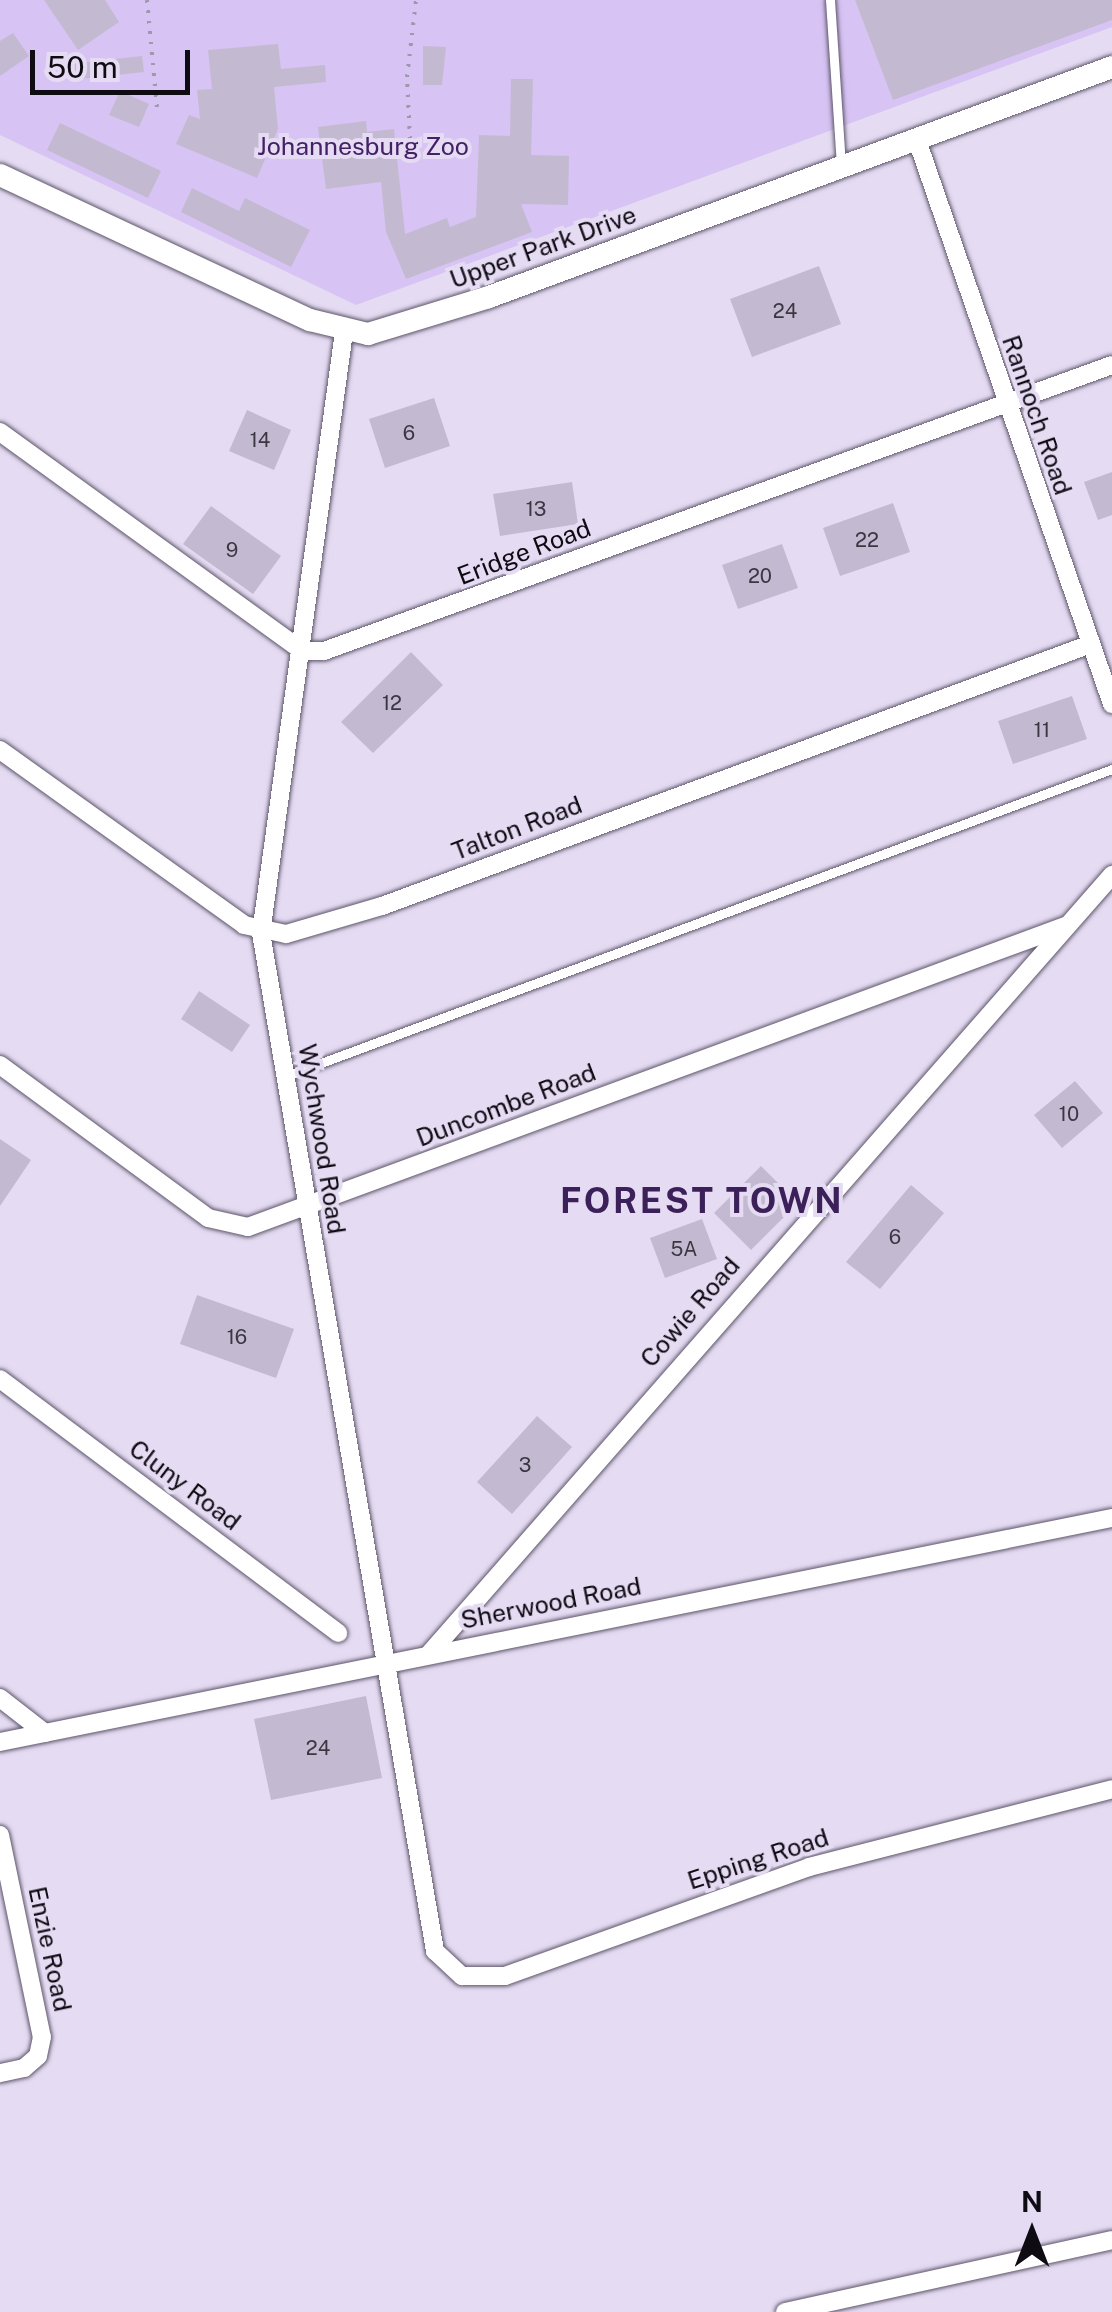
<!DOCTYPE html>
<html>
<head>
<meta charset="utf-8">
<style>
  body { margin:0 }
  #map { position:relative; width:1112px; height:2312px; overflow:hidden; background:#e5dcf3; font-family:"Public Sans",sans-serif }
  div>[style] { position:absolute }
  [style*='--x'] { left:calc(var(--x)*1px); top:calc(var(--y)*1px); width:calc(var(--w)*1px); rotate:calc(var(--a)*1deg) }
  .green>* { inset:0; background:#d7c3f4 }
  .building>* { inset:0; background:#c3bad1 }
  .path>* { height:4px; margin-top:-2px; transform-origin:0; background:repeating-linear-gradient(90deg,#9f98aa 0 2.5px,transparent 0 10.5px) }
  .roads { filter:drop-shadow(0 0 2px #5d5569) drop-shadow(0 0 2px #5d5569) }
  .lane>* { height:9px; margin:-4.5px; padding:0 4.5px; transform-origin:4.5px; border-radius:4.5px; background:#fff }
  .street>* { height:18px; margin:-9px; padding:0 9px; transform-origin:9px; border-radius:9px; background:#fff }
  .secondary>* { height:22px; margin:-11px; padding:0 11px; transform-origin:11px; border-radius:11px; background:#fff }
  span { translate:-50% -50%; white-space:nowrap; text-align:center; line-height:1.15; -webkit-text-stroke:8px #e5dcf3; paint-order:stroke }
  .number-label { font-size:20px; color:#3b3742 }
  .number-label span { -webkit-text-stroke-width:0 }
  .park-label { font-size:25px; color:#442167 }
  .street-label { font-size:25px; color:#0e0b13 }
  .district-label { font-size:35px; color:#3c2059; font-weight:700; letter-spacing:2.5px }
  .north { position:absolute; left:982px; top:2182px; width:100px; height:100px; -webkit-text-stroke:8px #e5dcf3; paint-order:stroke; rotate:0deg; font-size:28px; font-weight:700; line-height:40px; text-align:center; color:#0e0b13 }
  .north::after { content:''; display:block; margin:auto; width:35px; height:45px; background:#0e0b13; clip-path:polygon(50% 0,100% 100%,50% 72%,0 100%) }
  .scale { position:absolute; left:30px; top:50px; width:160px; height:45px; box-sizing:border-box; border:5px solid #0e0b13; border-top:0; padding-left:12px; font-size:30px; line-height:35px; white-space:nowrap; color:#0e0b13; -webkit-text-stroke:8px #e5dcf3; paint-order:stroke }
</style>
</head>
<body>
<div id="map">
  <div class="green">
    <i style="clip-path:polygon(0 0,1112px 0,1112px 27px,356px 305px,0 135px)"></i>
  </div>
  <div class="building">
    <i style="clip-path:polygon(44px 0,105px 0,119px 22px,78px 50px)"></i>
    <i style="clip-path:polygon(855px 0,1112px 0,1112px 20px,893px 100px)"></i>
    <i style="clip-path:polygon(13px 33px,29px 56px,0 76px,0 41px)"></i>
    <i style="clip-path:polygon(278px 44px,281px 69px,325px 65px,326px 82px,274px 87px,278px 129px,257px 178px,176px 144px,189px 115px,200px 119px,197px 90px,212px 89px,208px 50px)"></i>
    <i style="clip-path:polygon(423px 46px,446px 47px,442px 85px,423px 85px)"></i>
    <i style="clip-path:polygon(142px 56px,144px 72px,71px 80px,69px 64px)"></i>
    <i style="clip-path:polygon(511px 79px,533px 79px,531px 155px,569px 156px,568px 205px,521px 204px,532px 232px,406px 279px,386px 232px,381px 182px,326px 189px,318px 127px,366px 121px,367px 132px,394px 129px,405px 234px,447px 218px,450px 227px,476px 217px,479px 135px,510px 136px)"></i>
    <i style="clip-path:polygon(120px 91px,149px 104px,139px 127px,109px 115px)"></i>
    <i style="clip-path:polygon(60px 123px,161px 171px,148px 198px,47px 150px)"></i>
    <i style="clip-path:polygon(192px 188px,239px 211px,245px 198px,310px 230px,291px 267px,181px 212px)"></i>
    <i style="clip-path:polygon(819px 266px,841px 324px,752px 357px,730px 299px)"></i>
    <i style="clip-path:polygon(434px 398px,450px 446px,385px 468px,369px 419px)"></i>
    <i style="clip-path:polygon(247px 410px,291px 430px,274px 470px,229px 451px)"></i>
    <i style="clip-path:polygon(1112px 472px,1112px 515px,1098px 520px,1084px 482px)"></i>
    <i style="clip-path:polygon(572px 482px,578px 524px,500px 536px,493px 494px)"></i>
    <i style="clip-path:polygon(893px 503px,910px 552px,840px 576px,823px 528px)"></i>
    <i style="clip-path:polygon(211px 506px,281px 556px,253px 594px,183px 544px)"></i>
    <i style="clip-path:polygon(782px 544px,798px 588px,738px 609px,722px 565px)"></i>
    <i style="clip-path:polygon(411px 652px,443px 685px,373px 753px,341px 722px)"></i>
    <i style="clip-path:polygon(1072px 696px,1087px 739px,1013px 764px,998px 721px)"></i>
    <i style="clip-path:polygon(199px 991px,250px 1025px,232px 1052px,181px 1019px)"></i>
    <i style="clip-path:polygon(1075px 1081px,1103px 1113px,1062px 1148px,1034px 1115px)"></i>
    <i style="clip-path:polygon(0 1139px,31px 1160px,0 1206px)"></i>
    <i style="clip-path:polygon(761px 1166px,798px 1203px,751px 1250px,714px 1213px)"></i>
    <i style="clip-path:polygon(911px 1185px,944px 1213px,880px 1289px,846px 1262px)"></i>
    <i style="clip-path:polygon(702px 1219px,717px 1259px,665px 1278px,650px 1238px)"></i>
    <i style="clip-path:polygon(197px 1295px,294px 1329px,276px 1378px,180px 1344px)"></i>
    <i style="clip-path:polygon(537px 1416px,572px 1447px,512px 1514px,477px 1482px)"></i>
    <i style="clip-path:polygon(366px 1696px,382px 1778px,271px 1800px,254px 1719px)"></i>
  </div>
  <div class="path">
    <i style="--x:147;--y:0;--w:108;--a:84.7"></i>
    <i style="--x:410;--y:139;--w:62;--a:-92.8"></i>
    <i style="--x:407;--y:77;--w:78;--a:-83.3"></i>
  </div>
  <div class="roads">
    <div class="lane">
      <i style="--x:830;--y:0;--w:166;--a:86.2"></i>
      <i style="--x:286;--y:1076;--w:881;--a:-20.39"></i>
    </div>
    <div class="street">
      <i style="--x:917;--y:140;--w:597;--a:70.93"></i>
      <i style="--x:344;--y:332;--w:607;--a:97.86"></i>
      <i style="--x:261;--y:933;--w:1033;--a:80.3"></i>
      <i style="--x:435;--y:1951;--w:37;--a:43"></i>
      <i style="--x:462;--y:1976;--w:43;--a:0"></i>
      <i style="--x:505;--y:1976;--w:323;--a:-19.7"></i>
      <i style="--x:809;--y:1867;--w:313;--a:-14.4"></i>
      <i style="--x:0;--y:432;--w:373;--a:35.9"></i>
      <i style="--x:302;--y:651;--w:22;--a:0"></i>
      <i style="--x:324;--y:651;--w:838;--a:-19.95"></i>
      <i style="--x:0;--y:750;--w:300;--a:35.6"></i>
      <i style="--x:244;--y:925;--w:43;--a:12.1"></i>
      <i style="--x:286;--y:934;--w:100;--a:-16.3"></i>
      <i style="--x:382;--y:906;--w:753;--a:-20.29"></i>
      <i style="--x:0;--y:1065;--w:258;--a:36.3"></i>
      <i style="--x:208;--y:1218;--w:41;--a:12.7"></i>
      <i style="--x:248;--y:1227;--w:871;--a:-20.22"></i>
      <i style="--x:0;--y:1379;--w:423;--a:36.9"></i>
      <i style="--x:430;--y:1653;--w:1035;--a:-48.76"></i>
      <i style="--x:0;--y:1698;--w:57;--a:37.9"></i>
      <i style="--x:0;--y:1742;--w:1134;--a:-11.39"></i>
      <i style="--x:0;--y:1835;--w:206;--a:78.3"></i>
      <i style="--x:42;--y:2037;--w:19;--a:102"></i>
      <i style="--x:38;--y:2056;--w:18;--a:139"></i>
      <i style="--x:24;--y:2068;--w:25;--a:168"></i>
      <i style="--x:785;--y:2312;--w:335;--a:-12.4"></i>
    </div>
    <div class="secondary">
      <i style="--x:0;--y:175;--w:342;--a:25.1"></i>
      <i style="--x:310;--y:320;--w:60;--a:13.6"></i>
      <i style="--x:368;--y:334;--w:127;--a:-17"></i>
      <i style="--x:489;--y:297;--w:664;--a:-20.26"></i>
    </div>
  </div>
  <div class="number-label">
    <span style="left:785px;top:311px">24</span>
    <span style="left:409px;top:433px">6</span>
    <span style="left:260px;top:440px">14</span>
    <span style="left:536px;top:509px">13</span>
    <span style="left:867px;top:540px">22</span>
    <span style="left:232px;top:550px">9</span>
    <span style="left:760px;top:576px">20</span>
    <span style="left:392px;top:703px">12</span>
    <span style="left:1042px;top:730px">11</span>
    <span style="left:1069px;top:1114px">10</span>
    <span style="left:895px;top:1237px">6</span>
    <span style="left:684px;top:1249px">5A</span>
    <span style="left:237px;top:1337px">16</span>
    <span style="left:525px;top:1465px">3</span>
    <span style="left:318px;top:1748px">24</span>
  </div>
  <div class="park-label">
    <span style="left:363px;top:146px">Johannesburg Zoo</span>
  </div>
  <div class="street-label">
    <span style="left:543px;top:247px;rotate:-20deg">Upper Park Drive</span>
    <span style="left:1037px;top:415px;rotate:71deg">Rannoch Road</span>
    <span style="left:524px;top:552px;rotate:-21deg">Eridge Road</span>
    <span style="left:517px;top:828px;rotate:-21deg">Talton Road</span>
    <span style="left:506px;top:1105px;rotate:-21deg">Duncombe Road</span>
    <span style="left:322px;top:1139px;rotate:81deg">Wychwood Road</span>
    <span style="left:690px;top:1312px;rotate:-49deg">Cowie Road</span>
    <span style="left:185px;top:1485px;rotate:37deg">Cluny Road</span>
    <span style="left:551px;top:1603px;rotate:-11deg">Sherwood Road</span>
    <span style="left:758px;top:1859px;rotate:-18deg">Epping Road</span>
    <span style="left:50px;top:1949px;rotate:78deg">Enzie Road</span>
  </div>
  <div class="district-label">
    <span style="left:702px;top:1201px">FOREST TOWN</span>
  </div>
  <div class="north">N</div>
  <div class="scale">50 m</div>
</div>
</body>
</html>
